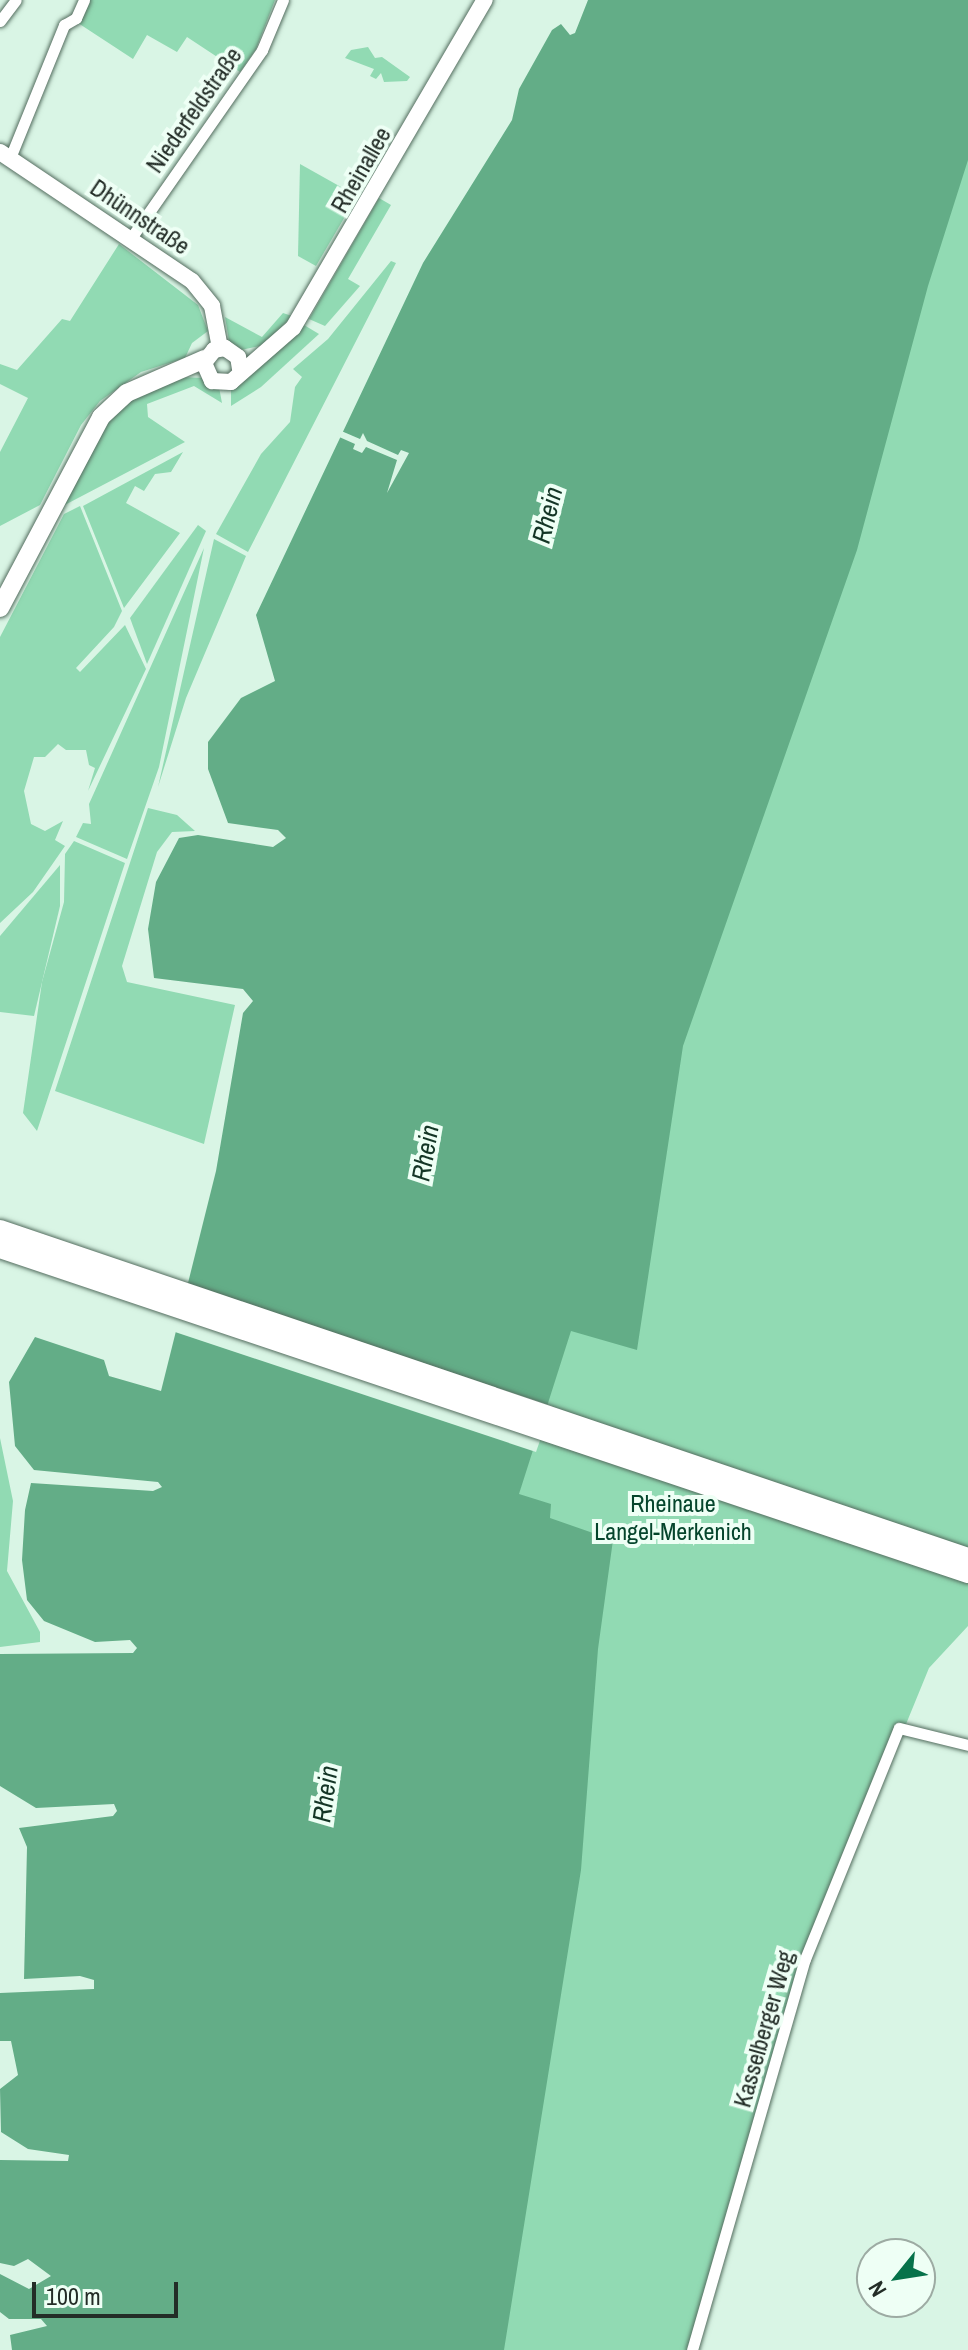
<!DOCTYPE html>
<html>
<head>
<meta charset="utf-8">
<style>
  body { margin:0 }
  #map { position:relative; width:968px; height:2350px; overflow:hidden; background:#d9f5e5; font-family:"Archivo Narrow",sans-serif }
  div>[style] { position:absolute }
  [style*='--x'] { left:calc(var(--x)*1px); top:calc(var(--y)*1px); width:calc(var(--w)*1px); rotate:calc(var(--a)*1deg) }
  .green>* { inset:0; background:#91dab3 }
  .water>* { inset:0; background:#63ad87 }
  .pier>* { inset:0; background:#d9f5e5 }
  .roads { filter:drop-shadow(0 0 2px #546d5f) drop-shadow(0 0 2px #546d5f) }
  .minor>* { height:11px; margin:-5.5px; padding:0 5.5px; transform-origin:5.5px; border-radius:5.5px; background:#fff }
  .secondary>* { height:16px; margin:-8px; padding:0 8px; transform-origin:8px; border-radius:8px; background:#fff }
  .primary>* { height:18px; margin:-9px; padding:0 9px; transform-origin:9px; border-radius:9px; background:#fff }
  .motorway>* { height:20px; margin:-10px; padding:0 10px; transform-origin:10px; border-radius:10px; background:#fff }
  span { translate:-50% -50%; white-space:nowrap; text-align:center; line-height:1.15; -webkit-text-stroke:8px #eefff5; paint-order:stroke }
  .street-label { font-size:24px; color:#232d27 }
  .park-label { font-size:24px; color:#05452c }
  .water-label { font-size:26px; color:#143626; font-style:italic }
  .north { position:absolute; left:856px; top:2238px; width:80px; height:80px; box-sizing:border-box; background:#eefff5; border:2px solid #9daba3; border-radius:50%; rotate:240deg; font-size:22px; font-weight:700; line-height:32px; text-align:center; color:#232d27 }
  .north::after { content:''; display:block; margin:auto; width:28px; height:36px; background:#06724a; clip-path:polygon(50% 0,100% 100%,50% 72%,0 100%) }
  .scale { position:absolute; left:32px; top:2282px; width:146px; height:36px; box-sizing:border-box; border:4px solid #232d27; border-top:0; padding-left:10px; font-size:24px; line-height:28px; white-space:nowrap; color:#232d27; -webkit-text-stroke:6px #eefff5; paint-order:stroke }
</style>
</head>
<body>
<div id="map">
  <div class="green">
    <i style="clip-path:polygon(88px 0,275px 0,256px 49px,240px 72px,187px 37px,177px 52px,147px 35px,133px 59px,78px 23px)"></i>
    <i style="clip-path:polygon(968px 0,968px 1626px,929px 1668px,809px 1961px,688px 2350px,261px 2350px)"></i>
    <i style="clip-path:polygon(368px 47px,375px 58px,382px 57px,410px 77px,407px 81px,384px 82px,381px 73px,376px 79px,370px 76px,374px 69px,345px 58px,351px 50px)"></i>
    <i style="clip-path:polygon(300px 164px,357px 196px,316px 266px,298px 256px)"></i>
    <i style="clip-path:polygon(379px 198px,391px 205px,348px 279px,360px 286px,325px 326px,309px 319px)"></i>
    <i style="clip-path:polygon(119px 244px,198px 305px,208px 331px,192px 343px,185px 358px,141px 372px,100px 401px,81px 425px,40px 505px,0 526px,0 452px,28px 398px,0 384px,0 364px,17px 370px,62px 319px,70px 321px)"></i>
    <i style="clip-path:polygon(391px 261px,396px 263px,248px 552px,216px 534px,261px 454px,290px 422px,295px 387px,302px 377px,293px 369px,328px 339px)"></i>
    <i style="clip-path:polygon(283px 313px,292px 316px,264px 345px,241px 350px,229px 341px,225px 317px,262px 337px)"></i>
    <i style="clip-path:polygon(304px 325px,319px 334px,261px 387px,231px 406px,231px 386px)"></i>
    <i style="clip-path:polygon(180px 377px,204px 378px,219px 387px,222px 403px,194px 386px,147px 404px,148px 417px,185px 442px,59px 508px,103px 424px,133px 397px)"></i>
    <i style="clip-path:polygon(183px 452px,171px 472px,155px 474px,144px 491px,135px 486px,126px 503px,180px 533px,124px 608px,83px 506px)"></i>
    <i style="clip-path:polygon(80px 506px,122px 611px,114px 627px,76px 668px,80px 672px,125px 625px,146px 669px,88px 791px,95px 768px,89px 765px,86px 750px,66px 750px,58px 744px,45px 757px,34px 757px,24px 791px,31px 824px,45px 831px,63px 821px,55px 840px,65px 846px,33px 892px,0 923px,0 637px,64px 514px)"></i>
    <i style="clip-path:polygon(198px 525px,206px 531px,147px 664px,130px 618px)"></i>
    <i style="clip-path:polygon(214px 539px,246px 556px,186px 698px,158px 787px)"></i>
    <i style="clip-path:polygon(204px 548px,159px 767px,127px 859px,76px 837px,83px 823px,91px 824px,89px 804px)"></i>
    <i style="clip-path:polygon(148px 808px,177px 815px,195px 831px,172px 832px,157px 852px,122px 966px,127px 982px,235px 1005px,204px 1144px,55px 1091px)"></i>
    <i style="clip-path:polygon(74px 841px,125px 863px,37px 1131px,23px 1113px,42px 982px,64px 902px,65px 854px)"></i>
    <i style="clip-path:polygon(60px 865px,60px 906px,34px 1016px,0 1012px,0 936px)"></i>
    <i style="clip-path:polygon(0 1438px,13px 1501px,7px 1571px,40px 1632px,40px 1642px,0 1647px)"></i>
  </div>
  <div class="water">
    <i style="clip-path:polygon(588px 0,968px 0,968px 160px,928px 286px,857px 550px,683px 1046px,637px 1350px,571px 1331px,519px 1494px,551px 1504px,550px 1518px,613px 1540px,598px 1649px,581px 1870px,504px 2350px,12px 2350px,10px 2335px,47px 2326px,41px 2319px,9px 2319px,0 2312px,0 2274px,29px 2289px,51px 2276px,28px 2259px,14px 2266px,0 2263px,0 2160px,68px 2161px,69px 2155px,28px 2149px,1px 2132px,0 2089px,18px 2075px,11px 2041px,0 2041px,0 1993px,94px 1989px,94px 1980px,80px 1976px,24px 1979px,27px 1847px,19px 1828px,113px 1816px,117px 1811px,114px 1804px,36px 1808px,0 1786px,0 1654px,133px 1653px,137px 1648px,130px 1640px,95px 1642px,44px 1621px,27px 1600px,22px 1560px,25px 1510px,31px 1483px,153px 1491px,162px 1487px,158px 1482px,34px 1470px,15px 1446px,9px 1382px,35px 1337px,104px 1360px,109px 1376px,161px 1391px,216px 1171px,243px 1013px,253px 1001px,243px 989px,154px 978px,148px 929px,156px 882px,179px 838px,198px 835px,273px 847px,286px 838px,278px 830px,228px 823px,208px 769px,208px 742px,241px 698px,275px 681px,256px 615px,423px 263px,512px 120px,519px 89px,552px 30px,561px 24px,570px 35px,575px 33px)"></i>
  </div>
  <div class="pier">
    <i style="clip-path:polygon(339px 430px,360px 439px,363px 433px,367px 441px,398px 455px,401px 450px,409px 453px,387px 493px,397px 460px,366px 447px,362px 453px,353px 449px,355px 444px,337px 436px)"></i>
    <i style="clip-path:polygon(184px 1283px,552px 1406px,536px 1452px,172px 1331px)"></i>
  </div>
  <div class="roads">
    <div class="minor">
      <i style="--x:0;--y:21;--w:26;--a:-53"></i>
      <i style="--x:10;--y:158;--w:144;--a:-67.9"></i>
      <i style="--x:64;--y:25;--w:14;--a:-30"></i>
      <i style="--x:76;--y:18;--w:20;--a:-66"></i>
      <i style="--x:131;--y:238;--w:229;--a:-55.1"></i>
      <i style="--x:262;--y:50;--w:54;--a:-67.2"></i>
      <i style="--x:692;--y:2350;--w:407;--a:-73.9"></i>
      <i style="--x:805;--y:1959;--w:249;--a:-67.9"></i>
      <i style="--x:899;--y:1728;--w:71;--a:13.8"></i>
    </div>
    <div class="secondary">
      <i style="--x:0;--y:152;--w:231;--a:33.9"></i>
      <i style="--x:192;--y:281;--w:32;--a:51"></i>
      <i style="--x:212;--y:306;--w:43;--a:79.2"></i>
      <i style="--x:240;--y:369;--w:12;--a:-99"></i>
      <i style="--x:238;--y:357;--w:16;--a:-145"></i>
      <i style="--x:225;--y:348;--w:11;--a:170"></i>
      <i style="--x:214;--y:350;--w:16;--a:128"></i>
      <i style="--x:204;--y:363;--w:20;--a:66"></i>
      <i style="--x:212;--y:381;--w:19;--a:3"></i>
      <i style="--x:231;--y:382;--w:82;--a:-41.1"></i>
      <i style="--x:293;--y:328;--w:380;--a:-59.7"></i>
    </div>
    <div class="primary">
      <i style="--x:0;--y:608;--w:216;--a:-62.1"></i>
      <i style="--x:101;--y:417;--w:35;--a:-43"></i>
      <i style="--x:127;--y:393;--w:85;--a:-23.6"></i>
    </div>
    <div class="motorway">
      <i style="--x:0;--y:1230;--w:1022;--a:18.72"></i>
      <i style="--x:0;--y:1248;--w:1021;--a:18.56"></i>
    </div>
  </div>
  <div class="street-label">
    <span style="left:194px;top:110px;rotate:-55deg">Niederfeldstraße</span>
    <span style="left:361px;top:170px;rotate:-60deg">Rheinallee</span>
    <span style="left:140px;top:217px;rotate:34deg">Dhünnstraße</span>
    <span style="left:764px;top:2029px;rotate:-74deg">Kasselberger Weg</span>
  </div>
  <div class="park-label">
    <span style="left:673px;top:1518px">Rheinaue<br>Langel-Merkenich</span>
  </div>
  <div class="water-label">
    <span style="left:547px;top:515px;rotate:-76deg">Rhein</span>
    <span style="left:425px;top:1153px;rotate:-80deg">Rhein</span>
    <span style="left:325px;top:1794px;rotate:-82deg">Rhein</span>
  </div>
  <div class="north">N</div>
  <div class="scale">100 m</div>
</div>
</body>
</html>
